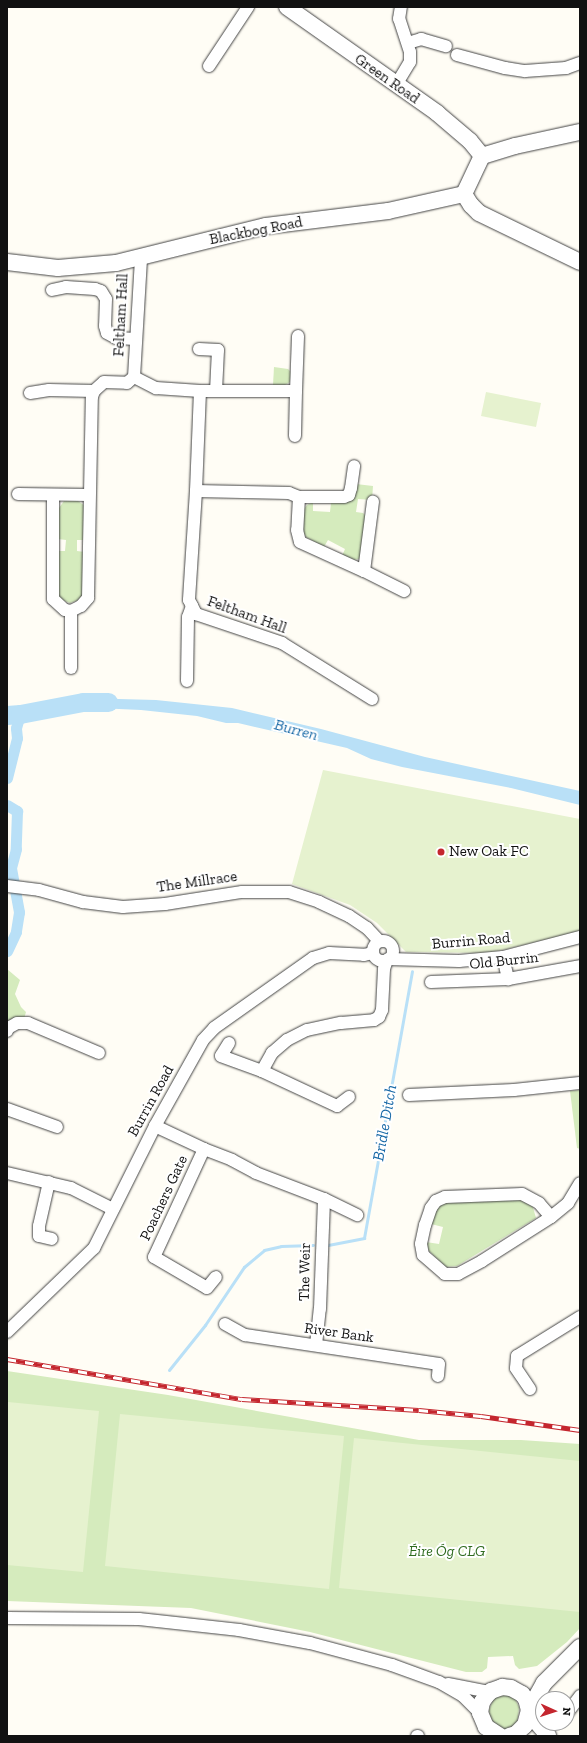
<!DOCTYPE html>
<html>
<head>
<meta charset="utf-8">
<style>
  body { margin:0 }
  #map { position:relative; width:587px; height:1743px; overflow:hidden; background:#fffdf5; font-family:"Zilla Slab",serif }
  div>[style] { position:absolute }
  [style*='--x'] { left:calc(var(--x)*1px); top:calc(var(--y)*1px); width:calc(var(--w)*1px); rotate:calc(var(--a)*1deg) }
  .green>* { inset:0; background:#d5ebbd }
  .pitch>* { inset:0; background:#e6f2cf }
  .water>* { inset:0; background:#b9e0f7 }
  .stream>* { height:3px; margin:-1.5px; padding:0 1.5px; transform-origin:1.5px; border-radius:1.5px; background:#b9e0f7 }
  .canal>* { height:11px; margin:-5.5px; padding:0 5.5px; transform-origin:5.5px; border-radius:5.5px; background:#b9e0f7 }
  .river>* { height:19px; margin:-9.5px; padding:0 9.5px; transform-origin:9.5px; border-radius:9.5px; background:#b9e0f7 }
  .roads { filter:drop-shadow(0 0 1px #444) drop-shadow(0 0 1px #444) }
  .minor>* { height:12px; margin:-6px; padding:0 6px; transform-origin:6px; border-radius:6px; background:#fff }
  .minor>.ring { margin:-6px; padding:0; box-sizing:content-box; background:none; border:12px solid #fff; border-radius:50% }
  .tertiary>* { height:16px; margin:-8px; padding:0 8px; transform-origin:8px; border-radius:8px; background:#fff }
  .rail>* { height:4.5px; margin-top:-2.25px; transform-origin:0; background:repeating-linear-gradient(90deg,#fff 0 9px,#c4262e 0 18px); box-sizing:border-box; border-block:1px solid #c4262e }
  .dots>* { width:11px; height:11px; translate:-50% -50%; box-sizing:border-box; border:2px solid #fff; border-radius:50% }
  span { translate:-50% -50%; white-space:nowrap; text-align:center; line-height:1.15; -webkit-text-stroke:4px #fff; paint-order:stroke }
  .street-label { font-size:15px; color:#111 }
  .poi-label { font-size:15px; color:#111 }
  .left { translate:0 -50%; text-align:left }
  .park-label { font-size:15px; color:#2f6b1f; font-style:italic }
  .water-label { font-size:16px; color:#1768a6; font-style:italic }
  .frame { position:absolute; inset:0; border:8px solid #111; pointer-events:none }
  .north { position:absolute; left:535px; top:1691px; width:40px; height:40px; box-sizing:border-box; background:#fff; border:1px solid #a0a0a0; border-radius:50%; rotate:93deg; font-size:11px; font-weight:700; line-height:16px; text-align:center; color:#111 }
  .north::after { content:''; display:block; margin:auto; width:14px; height:18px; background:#c4262e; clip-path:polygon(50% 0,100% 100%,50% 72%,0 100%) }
</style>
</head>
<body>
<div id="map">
  <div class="green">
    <i style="clip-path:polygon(274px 367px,288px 369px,292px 373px,290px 382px,285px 385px,273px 385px)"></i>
    <i style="clip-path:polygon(356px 484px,373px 486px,372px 500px,358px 499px,356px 512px,363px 513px,366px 516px,362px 554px,359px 559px,354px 560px,342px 556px,345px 549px,328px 540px,324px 547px,306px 537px,303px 532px,304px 509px,307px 505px,313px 502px,313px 511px,330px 512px,331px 503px,346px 503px,352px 497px)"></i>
    <i style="clip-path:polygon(64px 501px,78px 501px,85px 506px,85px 540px,77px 540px,77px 551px,85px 552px,84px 593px,79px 600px,70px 603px,62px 600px,59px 597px,58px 551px,65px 551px,66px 540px,58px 539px,59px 508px)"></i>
    <i style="clip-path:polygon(7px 969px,20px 980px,15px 994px,21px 1007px,26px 1012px,24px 1019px,7px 1024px)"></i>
    <i style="clip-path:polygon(580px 1090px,580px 1149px,577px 1148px,570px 1091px)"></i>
    <i style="clip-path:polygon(523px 1197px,532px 1204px,536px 1218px,457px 1266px,446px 1267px,429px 1251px,426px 1242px,439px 1244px,443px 1227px,431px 1224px,437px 1204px,442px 1201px)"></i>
    <i style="clip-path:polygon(7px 1371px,168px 1395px,419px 1440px,521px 1440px,580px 1444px,580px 1628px,567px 1642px,537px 1666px,519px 1669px,515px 1665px,513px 1656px,488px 1657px,487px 1668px,482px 1672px,466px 1672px,310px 1632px,191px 1608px,7px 1601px)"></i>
    <i style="clip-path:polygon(501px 1692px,514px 1697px,519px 1707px,518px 1718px,516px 1723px,512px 1727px,503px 1731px,495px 1726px,490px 1716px,489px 1710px,493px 1700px)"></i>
  </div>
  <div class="pitch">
    <i style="clip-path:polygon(486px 392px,541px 403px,536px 427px,481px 416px)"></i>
    <i style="clip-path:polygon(323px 770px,580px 819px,580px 932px,489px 953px,406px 952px,377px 923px,350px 905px,292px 884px)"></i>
    <i style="clip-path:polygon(8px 1402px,99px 1411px,83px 1572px,7px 1565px)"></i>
    <i style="clip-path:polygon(120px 1414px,344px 1436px,329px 1589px,105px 1566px)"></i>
    <i style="clip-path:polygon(354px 1438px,580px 1461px,580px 1612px,339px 1588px)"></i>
  </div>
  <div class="water">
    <i style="clip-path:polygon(82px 698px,156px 700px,232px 708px,321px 729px,425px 757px,580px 791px,580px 805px,511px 788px,402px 767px,371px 759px,347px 748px,238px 723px,226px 723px,197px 716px,141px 710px,97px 708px,83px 709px)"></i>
  </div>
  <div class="stream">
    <i style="--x:328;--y:1245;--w:37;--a:-11"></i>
    <i style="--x:364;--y:1238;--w:271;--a:-79.8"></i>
    <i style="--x:169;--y:1370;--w:58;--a:-51.3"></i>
    <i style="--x:205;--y:1325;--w:70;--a:-56.1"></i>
    <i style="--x:244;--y:1267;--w:26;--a:-40"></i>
    <i style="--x:264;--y:1250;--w:17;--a:-13"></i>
    <i style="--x:281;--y:1246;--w:32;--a:-2"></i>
  </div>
  <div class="canal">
    <i style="--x:7;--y:778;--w:41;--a:-76"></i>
    <i style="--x:17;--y:738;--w:10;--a:-96"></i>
    <i style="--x:16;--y:728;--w:15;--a:-74"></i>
    <i style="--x:7;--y:805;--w:12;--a:31"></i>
    <i style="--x:17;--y:811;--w:38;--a:92"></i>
    <i style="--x:16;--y:849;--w:20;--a:105"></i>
    <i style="--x:11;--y:868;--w:45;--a:79.7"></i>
    <i style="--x:19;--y:912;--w:20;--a:99"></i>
    <i style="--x:16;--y:932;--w:21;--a:115"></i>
  </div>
  <div class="river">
    <i style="--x:7;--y:715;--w:13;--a:-4"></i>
    <i style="--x:20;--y:714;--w:64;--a:-10.8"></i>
    <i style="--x:83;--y:702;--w:25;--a:0"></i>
  </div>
  <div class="roads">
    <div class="minor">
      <i style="--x:408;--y:43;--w:14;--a:-17"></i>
      <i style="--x:421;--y:39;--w:26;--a:16"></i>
      <i style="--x:457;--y:55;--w:50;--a:15.2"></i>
      <i style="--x:505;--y:68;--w:20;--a:9"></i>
      <i style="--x:525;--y:71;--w:41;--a:-4.2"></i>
      <i style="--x:566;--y:68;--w:15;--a:-20"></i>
      <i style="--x:209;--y:66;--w:71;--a:-56.5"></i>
      <i style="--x:396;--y:85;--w:27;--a:-59"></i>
      <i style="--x:410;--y:62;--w:10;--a:-90"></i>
      <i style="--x:410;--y:52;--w:35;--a:-108"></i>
      <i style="--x:399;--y:19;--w:12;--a:-81"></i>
      <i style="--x:52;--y:290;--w:14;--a:-12"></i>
      <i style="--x:66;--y:287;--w:29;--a:4"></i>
      <i style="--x:95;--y:289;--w:6;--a:18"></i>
      <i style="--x:101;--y:291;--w:9;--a:58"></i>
      <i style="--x:106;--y:299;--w:27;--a:92"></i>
      <i style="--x:105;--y:326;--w:7;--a:74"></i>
      <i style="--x:107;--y:333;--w:10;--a:29"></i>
      <i style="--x:116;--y:338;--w:20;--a:3"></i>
      <i style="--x:199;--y:349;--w:19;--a:3"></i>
      <i style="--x:218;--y:350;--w:41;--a:92.8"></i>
      <i style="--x:134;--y:377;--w:25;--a:27"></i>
      <i style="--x:156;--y:388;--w:44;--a:3.9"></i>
      <i style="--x:200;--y:391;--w:96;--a:0"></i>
      <i style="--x:296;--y:391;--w:45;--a:91.3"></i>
      <i style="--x:134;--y:377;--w:119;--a:-86.6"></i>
      <i style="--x:200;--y:391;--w:100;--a:92.3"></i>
      <i style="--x:196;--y:491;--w:109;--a:93.7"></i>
      <i style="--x:189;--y:600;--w:16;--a:63"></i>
      <i style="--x:196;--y:614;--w:91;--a:18.6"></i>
      <i style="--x:282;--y:643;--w:106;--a:31.9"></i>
      <i style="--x:296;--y:391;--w:55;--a:-87.9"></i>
      <i style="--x:30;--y:393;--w:19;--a:-9"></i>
      <i style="--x:49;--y:390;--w:45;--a:1.3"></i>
      <i style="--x:196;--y:491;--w:93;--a:1.2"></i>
      <i style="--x:289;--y:493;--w:11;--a:22"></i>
      <i style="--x:299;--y:497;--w:45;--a:0"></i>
      <i style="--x:344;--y:497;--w:5;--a:-22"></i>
      <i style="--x:349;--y:495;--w:7;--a:-74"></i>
      <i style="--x:351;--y:488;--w:22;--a:-82"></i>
      <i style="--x:18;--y:494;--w:71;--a:0.8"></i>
      <i style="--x:53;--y:495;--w:104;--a:90"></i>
      <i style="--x:53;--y:599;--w:16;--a:43"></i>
      <i style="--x:65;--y:610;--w:6;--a:9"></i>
      <i style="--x:299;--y:497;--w:33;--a:93"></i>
      <i style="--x:297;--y:530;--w:12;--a:76"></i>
      <i style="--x:300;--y:542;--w:70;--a:24.4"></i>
      <i style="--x:364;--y:571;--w:70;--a:-82.6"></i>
      <i style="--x:364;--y:571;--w:45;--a:26.6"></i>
      <i style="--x:71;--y:668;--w:57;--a:-90"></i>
      <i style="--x:71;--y:611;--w:11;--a:-27"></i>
      <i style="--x:81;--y:606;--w:11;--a:-49"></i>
      <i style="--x:88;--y:598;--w:201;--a:-88.9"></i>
      <i style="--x:92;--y:397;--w:6;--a:-72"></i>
      <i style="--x:94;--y:391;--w:13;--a:-42"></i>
      <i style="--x:104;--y:382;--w:23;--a:2"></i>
      <i style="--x:127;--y:383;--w:9;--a:-41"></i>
      <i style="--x:187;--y:681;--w:64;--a:-89.1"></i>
      <i style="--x:188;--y:617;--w:12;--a:-70"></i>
      <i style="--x:7;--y:886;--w:32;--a:7"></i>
      <i style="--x:39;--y:890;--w:46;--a:15.3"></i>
      <i style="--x:83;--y:902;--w:40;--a:7.1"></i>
      <i style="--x:123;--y:907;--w:42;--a:-4.1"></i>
      <i style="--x:165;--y:904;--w:78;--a:-8.9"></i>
      <i style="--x:242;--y:892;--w:47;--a:0"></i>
      <i style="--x:289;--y:892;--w:32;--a:18"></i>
      <i style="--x:319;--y:902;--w:33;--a:25"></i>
      <i style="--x:349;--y:916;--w:22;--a:34"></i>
      <i style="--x:367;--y:928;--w:18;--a:47"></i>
      <i class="ring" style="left:373px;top:941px;width:8px;height:8px"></i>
      <i style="--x:503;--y:957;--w:23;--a:77"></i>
      <i style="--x:388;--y:959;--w:71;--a:1.6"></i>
      <i style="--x:459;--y:961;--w:44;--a:-5.2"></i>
      <i style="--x:503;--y:957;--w:80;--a:-14.6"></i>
      <i style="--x:431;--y:982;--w:77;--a:-2.2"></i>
      <i style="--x:508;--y:979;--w:73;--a:-10.2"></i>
      <i style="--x:7;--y:1031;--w:3;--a:-72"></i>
      <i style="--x:8;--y:1028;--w:10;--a:-29"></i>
      <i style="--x:17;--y:1023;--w:11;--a:0"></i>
      <i style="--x:28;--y:1023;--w:77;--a:22.9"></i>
      <i style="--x:229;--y:1043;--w:15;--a:122"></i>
      <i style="--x:221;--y:1056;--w:44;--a:20.1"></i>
      <i style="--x:262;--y:1071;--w:83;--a:25"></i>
      <i style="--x:337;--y:1106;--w:15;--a:-37"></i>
      <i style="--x:262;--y:1071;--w:21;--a:-61"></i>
      <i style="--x:272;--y:1053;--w:20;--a:-41"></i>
      <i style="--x:287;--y:1040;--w:22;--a:-27"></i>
      <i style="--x:307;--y:1030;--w:35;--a:-12"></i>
      <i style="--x:341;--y:1023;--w:33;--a:-5"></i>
      <i style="--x:374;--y:1020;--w:6;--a:-31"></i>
      <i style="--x:379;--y:1017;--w:8;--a:-67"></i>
      <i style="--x:382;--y:1010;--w:41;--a:-87.2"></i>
      <i style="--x:384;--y:969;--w:9;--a:-72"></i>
      <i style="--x:409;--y:1095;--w:105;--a:-2.7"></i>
      <i style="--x:514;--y:1090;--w:66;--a:-6.1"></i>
      <i style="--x:7;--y:1109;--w:53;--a:19.8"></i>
      <i style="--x:155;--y:1126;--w:54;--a:25.1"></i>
      <i style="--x:204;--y:1149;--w:30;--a:21"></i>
      <i style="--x:232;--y:1160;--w:27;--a:28"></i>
      <i style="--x:256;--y:1173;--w:73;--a:20.9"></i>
      <i style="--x:324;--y:1199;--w:37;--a:26"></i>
      <i style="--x:204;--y:1149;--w:119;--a:114.8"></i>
      <i style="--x:154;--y:1257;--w:61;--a:30.3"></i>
      <i style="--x:207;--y:1288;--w:14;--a:-51"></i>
      <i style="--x:7;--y:1173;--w:66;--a:13.2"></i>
      <i style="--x:71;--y:1188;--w:47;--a:26.6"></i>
      <i style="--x:49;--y:1182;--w:45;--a:102.8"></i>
      <i style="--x:39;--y:1226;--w:10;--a:90"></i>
      <i style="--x:39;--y:1236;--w:13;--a:13"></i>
      <i style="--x:551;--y:1217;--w:18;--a:-131"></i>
      <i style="--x:539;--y:1203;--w:19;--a:-152"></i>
      <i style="--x:522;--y:1194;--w:77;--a:177.8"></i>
      <i style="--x:445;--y:1197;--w:10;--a:156"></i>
      <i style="--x:436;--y:1201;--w:9;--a:126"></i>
      <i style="--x:431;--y:1208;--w:18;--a:109"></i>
      <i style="--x:425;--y:1225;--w:19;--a:102"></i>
      <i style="--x:421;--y:1244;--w:11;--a:80"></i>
      <i style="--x:423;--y:1255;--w:29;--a:41"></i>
      <i style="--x:445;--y:1274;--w:13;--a:0"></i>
      <i style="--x:458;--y:1274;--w:27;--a:-28"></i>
      <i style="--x:482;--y:1261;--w:82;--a:-32.5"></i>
      <i style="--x:551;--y:1217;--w:22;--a:-39"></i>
      <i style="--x:568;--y:1203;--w:23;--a:-59"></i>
      <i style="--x:225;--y:1324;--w:23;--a:29"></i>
      <i style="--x:245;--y:1335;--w:196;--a:8.5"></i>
      <i style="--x:439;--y:1364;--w:12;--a:95"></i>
      <i style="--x:7;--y:1332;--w:121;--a:-44"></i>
      <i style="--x:94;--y:1248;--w:136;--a:-63.4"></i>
      <i style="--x:155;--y:1126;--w:98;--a:-60.8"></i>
      <i style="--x:203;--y:1040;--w:16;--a:-47"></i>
      <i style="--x:214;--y:1028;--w:121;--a:-35.3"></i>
      <i style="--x:313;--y:958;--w:17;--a:-17"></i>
      <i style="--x:329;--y:953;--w:35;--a:3"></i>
      <i style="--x:364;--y:955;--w:8;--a:-14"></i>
      <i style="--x:316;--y:1345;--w:36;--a:-84"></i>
      <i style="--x:320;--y:1309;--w:110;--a:-87.9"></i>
      <i style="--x:530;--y:1389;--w:25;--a:-124"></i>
      <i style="--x:516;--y:1368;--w:12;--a:-85"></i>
      <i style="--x:517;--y:1356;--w:74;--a:-31.8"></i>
      <i style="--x:7;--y:1618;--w:132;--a:0.4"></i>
      <i style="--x:139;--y:1619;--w:101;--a:6.3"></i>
      <i style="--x:239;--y:1630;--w:72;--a:10.4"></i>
      <i style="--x:310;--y:1643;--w:85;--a:15"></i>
      <i style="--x:392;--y:1665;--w:50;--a:19.9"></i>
      <i style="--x:439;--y:1682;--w:28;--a:30"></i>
      <i style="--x:463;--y:1696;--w:24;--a:45"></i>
      <i style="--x:448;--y:1684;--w:43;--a:10.8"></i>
      <i style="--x:568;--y:1712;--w:20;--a:-53"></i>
      <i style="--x:417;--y:1736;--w:1;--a:0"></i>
    </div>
    <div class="tertiary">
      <i style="--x:287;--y:7;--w:184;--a:35.2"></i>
      <i style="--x:437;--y:113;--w:43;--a:40.3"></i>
      <i style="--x:470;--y:141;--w:19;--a:51"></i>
      <i style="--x:482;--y:156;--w:34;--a:-17"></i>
      <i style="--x:515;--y:146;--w:66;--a:-12.2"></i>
      <i style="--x:464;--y:194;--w:13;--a:58"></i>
      <i style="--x:471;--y:205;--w:11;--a:45"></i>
      <i style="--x:479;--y:213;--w:112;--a:25.9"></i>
      <i style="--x:464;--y:194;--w:42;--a:-64.7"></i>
      <i style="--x:7;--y:262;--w:51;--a:6.7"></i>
      <i style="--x:58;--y:268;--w:58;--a:-4.9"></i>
      <i style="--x:116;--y:263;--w:154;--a:-13.9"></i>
      <i style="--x:266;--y:226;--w:123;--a:-7"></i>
      <i style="--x:388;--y:211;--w:78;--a:-12.6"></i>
      <i style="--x:529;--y:1710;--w:31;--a:-61"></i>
      <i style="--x:544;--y:1683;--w:51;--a:-45"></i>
      <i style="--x:529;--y:1713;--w:30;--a:50"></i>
      <i style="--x:500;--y:1736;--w:17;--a:-147"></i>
      <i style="--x:486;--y:1727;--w:15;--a:-113"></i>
      <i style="--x:480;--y:1713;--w:11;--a:-80"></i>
      <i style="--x:482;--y:1702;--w:7;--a:-56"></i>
      <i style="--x:486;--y:1696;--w:7;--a:-45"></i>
      <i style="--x:491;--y:1691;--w:12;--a:-20"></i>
      <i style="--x:502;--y:1687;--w:9;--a:6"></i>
      <i style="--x:511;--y:1688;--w:13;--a:29"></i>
      <i style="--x:522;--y:1694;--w:6;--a:51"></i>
      <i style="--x:526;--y:1699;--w:11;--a:75"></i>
      <i style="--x:529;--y:1710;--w:16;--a:105"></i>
      <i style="--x:525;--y:1725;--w:13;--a:135"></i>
      <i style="--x:516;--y:1734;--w:7;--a:164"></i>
    </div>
  </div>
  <div class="rail">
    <i style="--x:7;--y:1359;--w:238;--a:9.7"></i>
    <i style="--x:242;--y:1399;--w:177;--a:3.6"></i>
    <i style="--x:419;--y:1410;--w:62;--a:5.5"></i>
    <i style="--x:481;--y:1416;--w:100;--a:8"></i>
  </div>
  <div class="dots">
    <i style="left:441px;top:852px;background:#c4262e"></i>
  </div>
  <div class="street-label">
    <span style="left:387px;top:79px;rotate:35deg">Green Road</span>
    <span style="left:256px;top:231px;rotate:-11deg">Blackbog Road</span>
    <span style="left:121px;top:315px;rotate:-87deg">Feltham Hall</span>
    <span style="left:247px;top:615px;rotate:20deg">Feltham Hall</span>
    <span style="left:197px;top:882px;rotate:-8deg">The Millrace</span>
    <span style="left:471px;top:941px;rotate:-5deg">Burrin Road</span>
    <span style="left:504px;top:961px;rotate:-6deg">Old Burrin</span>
    <span style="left:151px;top:1101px;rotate:-61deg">Burrin Road</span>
    <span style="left:164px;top:1198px;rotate:-65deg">Poachers Gate</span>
    <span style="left:305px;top:1272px;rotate:-89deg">The Weir</span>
    <span style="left:339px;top:1333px;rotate:8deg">River Bank</span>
  </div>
  <div class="poi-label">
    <span class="left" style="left:449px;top:852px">New Oak FC</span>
  </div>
  <div class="park-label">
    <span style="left:447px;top:1552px">Éire Óg CLG</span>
  </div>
  <div class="water-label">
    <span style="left:296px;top:730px;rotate:15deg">Burren</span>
    <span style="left:385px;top:1123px;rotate:-80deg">Bridle Ditch</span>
  </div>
  <div class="frame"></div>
  <div class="north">N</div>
</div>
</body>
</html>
